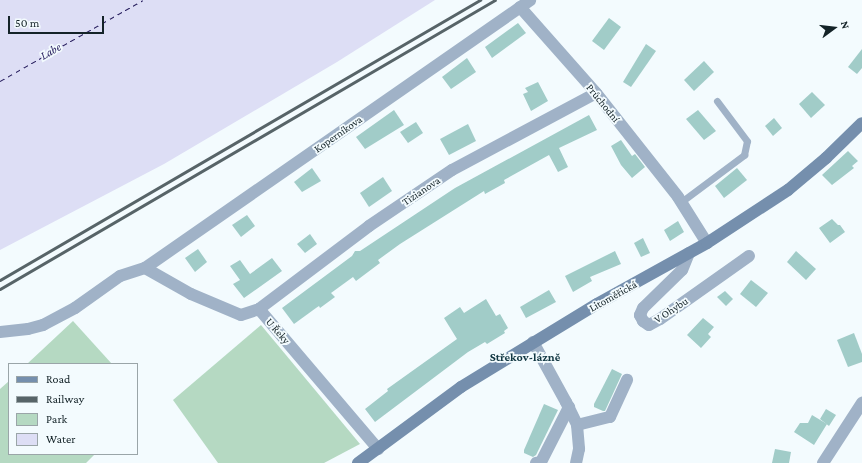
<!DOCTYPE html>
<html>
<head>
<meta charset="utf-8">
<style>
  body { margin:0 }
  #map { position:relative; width:862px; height:463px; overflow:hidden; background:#f3fbfe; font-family:"Crimson Pro",serif }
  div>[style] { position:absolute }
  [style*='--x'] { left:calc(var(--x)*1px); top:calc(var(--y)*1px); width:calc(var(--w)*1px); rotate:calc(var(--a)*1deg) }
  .green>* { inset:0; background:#b5d9c2 }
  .water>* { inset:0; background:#dddef5 }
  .ferry>* { height:1px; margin-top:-0.5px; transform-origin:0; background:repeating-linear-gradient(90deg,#271e5e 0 5px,transparent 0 9px) }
  .building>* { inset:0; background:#a1ccc8 }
  .service>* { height:7px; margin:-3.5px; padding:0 3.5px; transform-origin:3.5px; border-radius:3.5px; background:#a0b2c7 }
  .minor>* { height:12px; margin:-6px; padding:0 6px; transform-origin:6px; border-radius:6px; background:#a0b2c7 }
  .secondary>* { height:12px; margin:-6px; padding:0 6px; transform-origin:6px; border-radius:6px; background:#758fad }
  .rail>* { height:3px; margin:-1.5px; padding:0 1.5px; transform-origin:1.5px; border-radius:1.5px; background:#576468 }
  span { translate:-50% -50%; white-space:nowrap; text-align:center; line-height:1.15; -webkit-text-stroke:3.5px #f3fbfe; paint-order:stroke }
  .street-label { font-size:11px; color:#142328 }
  .water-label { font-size:12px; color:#271e5e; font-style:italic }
  .neighbourhood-label { font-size:12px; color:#113742; font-weight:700 }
  .legend { position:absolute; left:8px; top:363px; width:130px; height:92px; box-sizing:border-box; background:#f3fbfe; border:1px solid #9aa5a8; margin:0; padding:5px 7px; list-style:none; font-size:12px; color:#142328 }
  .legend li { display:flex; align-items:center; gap:8px; height:20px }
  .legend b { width:20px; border:1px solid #9aa5a8 }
  .north { position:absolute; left:814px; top:8px; width:40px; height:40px; -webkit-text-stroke:3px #f3fbfe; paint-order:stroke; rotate:75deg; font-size:11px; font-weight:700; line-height:16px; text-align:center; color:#142328 }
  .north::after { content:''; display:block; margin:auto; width:14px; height:18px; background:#142328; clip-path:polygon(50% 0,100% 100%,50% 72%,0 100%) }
  .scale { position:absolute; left:8px; top:16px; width:96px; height:18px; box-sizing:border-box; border:2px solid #142328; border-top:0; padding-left:5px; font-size:12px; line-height:14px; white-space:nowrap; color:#142328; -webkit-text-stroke:3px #f3fbfe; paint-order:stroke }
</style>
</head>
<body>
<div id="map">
  <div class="green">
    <i style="clip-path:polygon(73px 321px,112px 364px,27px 364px)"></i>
    <i style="clip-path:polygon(261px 325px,360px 444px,324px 463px,218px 463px,173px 400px)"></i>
    <i style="clip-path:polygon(9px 381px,9px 454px,95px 454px,86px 463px,0 463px,0 389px)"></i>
  </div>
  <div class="water">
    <i style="clip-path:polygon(0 0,435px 0,337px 62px,164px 164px,0 250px)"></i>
  </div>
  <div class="ferry">
    <i style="--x:0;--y:81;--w:164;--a:-29.5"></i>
  </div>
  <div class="building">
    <i style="clip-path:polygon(609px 18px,621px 27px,604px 50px,592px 41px)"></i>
    <i style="clip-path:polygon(518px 23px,526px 33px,492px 58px,485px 47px)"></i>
    <i style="clip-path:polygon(646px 44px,656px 51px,631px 87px,623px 82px)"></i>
    <i style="clip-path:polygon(862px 49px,862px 68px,857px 74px,848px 67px)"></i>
    <i style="clip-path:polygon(467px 58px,476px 72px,451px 89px,442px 77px)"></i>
    <i style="clip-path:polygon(704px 61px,714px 72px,694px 91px,684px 80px)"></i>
    <i style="clip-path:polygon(538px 82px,548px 101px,531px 111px,523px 94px,528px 92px,525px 88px)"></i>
    <i style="clip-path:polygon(812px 92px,825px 105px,811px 118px,799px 104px)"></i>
    <i style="clip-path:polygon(394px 110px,404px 125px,365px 149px,356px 137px)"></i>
    <i style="clip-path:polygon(698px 110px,716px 131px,704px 140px,686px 119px)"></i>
    <i style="clip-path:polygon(589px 115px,597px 130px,559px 148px,568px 167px,558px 172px,549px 155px,504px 180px,505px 183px,485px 194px,484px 191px,400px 244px,378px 260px,380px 263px,356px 281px,353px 277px,331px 293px,335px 297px,320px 308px,319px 306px,316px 308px,294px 324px,282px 308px,352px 256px,355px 251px,360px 251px,455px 188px)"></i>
    <i style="clip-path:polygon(774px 118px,782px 128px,773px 136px,765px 126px)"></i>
    <i style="clip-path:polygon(416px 122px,423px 133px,408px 143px,400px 132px)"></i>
    <i style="clip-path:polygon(468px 124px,476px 141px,449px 155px,440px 139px)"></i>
    <i style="clip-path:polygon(621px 140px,632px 156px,635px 154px,645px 167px,632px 178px,621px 165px,611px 146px)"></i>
    <i style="clip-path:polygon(848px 151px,858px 161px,852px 166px,854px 168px,832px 185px,822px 175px)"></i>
    <i style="clip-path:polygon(312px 168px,321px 181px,302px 192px,294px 182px)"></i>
    <i style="clip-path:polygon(737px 168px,747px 180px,724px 198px,715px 186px)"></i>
    <i style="clip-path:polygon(383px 177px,392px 191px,369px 207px,360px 193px)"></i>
    <i style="clip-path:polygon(247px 215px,255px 226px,241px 237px,232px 225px)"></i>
    <i style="clip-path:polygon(832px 219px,838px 225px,840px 225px,845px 232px,830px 243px,819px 228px)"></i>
    <i style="clip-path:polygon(678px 221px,684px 232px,670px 241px,664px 230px)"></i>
    <i style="clip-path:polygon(310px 234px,317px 244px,305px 253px,297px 244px)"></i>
    <i style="clip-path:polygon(643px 238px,650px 253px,641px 257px,634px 243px)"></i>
    <i style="clip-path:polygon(198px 249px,207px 262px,195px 272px,185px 258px)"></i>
    <i style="clip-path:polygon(615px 251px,621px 264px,590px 277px,592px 281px,573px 292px,565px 276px)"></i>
    <i style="clip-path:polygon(796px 251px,816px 269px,806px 280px,787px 262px)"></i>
    <i style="clip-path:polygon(272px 258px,282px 271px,244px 298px,233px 284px,240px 280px,230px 266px,240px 260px,250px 274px)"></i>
    <i style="clip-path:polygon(751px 280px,768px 293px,756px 307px,740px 294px)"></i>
    <i style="clip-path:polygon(549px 290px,556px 302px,526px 318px,520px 307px)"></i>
    <i style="clip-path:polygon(725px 291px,733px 299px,726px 306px,717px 297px)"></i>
    <i style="clip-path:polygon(486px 299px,496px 316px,500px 314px,508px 328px,504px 331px,505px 333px,487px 344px,485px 342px,468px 352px,375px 422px,365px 409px,388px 391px,387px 389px,457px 339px,444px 318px,460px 307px,464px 313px)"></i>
    <i style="clip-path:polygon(703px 318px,714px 327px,708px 334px,711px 337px,701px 348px,687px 335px)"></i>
    <i style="clip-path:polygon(854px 333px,862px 354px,862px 362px,848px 367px,837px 340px)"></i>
    <i style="clip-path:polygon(612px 369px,622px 374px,605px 411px,603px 411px,594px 407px,594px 404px)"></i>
    <i style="clip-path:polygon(544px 404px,558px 410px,536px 455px,533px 457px,524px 453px,524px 450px)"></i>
    <i style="clip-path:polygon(826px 409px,836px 415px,829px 426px,820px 419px)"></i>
    <i style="clip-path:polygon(812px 415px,827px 424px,814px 445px,794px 432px,800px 423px,808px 423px)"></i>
    <i style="clip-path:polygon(775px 449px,791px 452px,789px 463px,772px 463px)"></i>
  </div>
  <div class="service">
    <i style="--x:681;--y:202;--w:79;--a:-36.7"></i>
    <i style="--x:744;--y:155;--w:14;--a:-78"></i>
    <i style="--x:747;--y:141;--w:50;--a:-126.9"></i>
  </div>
  <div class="minor">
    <i style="--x:520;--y:7;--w:115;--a:48.5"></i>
    <i style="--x:596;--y:93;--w:132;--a:51.7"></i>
    <i style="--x:678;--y:197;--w:54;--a:57.8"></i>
    <i style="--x:689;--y:253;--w:18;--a:112"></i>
    <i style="--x:682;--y:270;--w:54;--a:135.7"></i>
    <i style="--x:643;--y:308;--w:8;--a:113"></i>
    <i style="--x:640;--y:315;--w:7;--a:63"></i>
    <i style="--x:643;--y:321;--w:7;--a:34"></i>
    <i style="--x:649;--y:325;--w:13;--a:-29"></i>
    <i style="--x:660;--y:319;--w:109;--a:-35.3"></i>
    <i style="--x:145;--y:268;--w:53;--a:29.5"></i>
    <i style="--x:191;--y:294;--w:54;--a:22.8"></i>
    <i style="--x:241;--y:315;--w:19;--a:-18"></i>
    <i style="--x:259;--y:309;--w:184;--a:49.6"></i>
    <i style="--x:259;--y:309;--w:138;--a:-37"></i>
    <i style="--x:369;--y:226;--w:100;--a:-34"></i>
    <i style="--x:452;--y:170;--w:163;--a:-28.1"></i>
    <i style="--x:0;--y:332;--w:28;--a:-6"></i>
    <i style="--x:28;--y:329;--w:16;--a:-15"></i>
    <i style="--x:43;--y:325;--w:36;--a:-28"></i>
    <i style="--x:75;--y:308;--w:55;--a:-35.4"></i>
    <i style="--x:120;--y:276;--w:26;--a:-18"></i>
    <i style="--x:145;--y:268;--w:469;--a:-34.8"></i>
    <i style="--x:533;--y:342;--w:68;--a:61.2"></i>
    <i style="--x:566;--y:402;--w:25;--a:64"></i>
    <i style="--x:577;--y:425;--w:24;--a:85"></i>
    <i style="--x:579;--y:449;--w:14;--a:102"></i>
    <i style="--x:577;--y:425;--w:34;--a:-14"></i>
    <i style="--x:610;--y:417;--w:41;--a:-65.3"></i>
    <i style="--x:536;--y:463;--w:5;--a:-11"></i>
    <i style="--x:541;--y:462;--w:62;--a:-63"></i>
    <i style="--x:823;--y:463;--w:72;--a:-57"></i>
  </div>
  <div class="secondary">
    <i style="--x:358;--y:463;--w:128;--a:-36.4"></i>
    <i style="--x:461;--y:387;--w:159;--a:-31.4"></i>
    <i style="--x:597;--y:304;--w:126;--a:-29"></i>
    <i style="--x:707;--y:243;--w:97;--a:-33.2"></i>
    <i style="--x:788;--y:190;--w:50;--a:-40.1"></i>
    <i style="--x:826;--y:158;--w:50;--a:-44.2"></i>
  </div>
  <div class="rail">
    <i style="--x:0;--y:280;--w:556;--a:-30.26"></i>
    <i style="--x:0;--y:289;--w:573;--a:-30.28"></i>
  </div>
  <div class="street-label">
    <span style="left:603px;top:103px;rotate:51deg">Průchodní</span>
    <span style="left:338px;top:134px;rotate:-35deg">Koperníkova</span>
    <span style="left:421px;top:191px;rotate:-34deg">Tizianova</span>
    <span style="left:613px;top:296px;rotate:-29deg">Litoměřická</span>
    <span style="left:671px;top:310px;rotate:-33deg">V Ohybu</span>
    <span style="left:278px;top:331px;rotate:49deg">U Řeky</span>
  </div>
  <div class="water-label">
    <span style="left:51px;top:52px;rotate:-30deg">Labe</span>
  </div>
  <div class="neighbourhood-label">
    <span style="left:525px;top:358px">Střekov-lázně</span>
  </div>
  <ul class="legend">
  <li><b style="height:5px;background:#758fad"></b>Road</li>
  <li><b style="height:5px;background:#576468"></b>Railway</li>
  <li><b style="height:11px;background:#b5d9c2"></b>Park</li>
  <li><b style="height:11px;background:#dddef5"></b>Water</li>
  </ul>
  <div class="north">N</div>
  <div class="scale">50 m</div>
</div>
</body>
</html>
